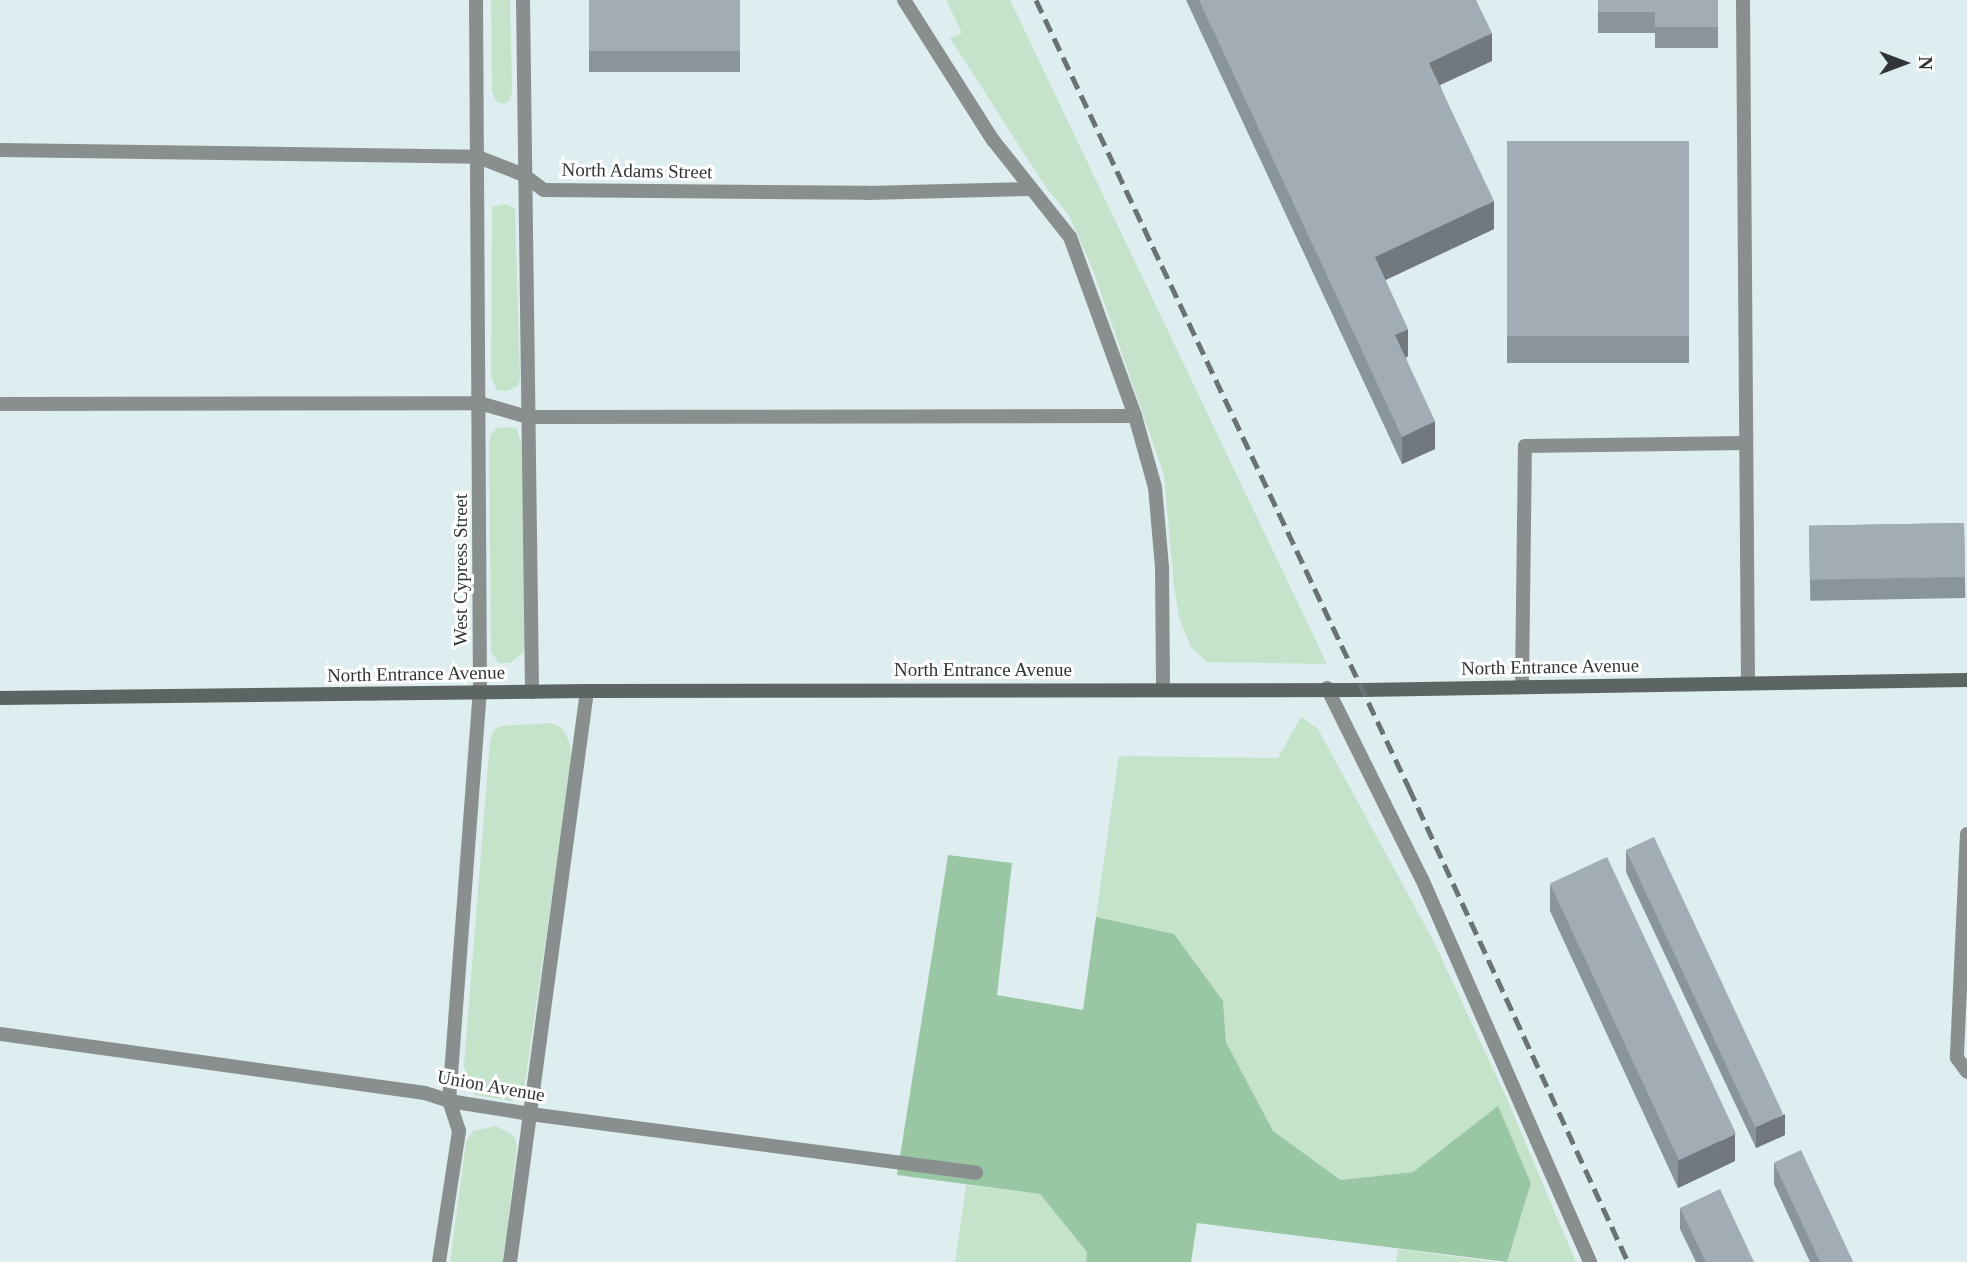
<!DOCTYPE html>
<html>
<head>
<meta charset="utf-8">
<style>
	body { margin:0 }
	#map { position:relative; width:1967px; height:1262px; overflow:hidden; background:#ddedf0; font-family:"Times New Roman",serif }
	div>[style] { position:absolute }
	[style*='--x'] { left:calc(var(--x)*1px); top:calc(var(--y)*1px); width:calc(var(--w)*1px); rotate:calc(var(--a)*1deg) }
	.green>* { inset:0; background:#c5e3cb }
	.forest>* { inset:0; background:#9ac7a3 }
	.service>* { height:14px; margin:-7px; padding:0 7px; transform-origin:7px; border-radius:7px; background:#898f8e }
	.minor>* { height:14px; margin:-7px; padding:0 7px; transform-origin:7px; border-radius:7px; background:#898f8e }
	.secondary>* { height:14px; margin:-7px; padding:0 7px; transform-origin:7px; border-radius:7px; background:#5c6563 }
	.rail>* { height:5px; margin-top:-2.5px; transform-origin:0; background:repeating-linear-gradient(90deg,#697274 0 14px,transparent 0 21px) }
	.wall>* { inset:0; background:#8a949b; transform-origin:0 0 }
	.shaded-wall>* { inset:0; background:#71787e }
	.building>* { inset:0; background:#a1acb4; transform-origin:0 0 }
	span { translate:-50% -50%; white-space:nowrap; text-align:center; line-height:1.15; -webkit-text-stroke:6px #fff; paint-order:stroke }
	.street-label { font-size:19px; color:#303637 }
	.north { position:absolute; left:1869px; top:28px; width:70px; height:70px; -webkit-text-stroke:5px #fff; paint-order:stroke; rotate:90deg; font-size:19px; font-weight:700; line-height:28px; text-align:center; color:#303637 }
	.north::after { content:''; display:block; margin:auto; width:24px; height:32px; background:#303637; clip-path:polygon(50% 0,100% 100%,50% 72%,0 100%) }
</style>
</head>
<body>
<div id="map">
	<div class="green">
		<i style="clip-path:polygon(491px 0,510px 0,512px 92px,510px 100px,504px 104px,496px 102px,492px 91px)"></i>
		<i style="clip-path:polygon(946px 0,1010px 0,1327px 664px,1207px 662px,1191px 647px,1179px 618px,1174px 586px,1164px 475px,1094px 273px,1070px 217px,1045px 186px,950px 38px,962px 33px)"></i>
		<i style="clip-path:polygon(506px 204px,515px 209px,520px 378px,518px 386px,506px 391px,497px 390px,491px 376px,492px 207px)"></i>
		<i style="clip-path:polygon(509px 427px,517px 429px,522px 446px,526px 643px,523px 653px,510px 663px,499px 663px,491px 652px,489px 443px,491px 434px,497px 428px)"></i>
		<i style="clip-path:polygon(1301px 717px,1318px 729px,1433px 940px,1507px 1099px,1576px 1262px,1507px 1262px,1531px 1183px,1497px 1107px,1413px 1172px,1342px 1180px,1273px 1131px,1226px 1042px,1223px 1001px,1096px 917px,1119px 756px,1278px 758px)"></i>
		<i style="clip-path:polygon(551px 723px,562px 728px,566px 735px,571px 747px,571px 763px,524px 1090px,518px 1098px,511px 1101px,475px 1095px,470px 1089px,464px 1066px,490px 741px,494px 730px,501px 726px)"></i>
		<i style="clip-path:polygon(496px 1126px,514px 1136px,517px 1147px,503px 1262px,450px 1262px,466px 1142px,473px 1131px)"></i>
		<i style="clip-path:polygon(966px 1185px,1040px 1194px,1087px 1252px,1086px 1262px,955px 1262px)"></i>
		<i style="clip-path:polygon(1398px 1249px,1496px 1262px,1396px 1262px)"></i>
	</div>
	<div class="forest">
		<i style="clip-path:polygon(948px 855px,1012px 863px,997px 995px,1083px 1010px,1096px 917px,1174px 934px,1223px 1001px,1226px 1042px,1273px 1131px,1341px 1180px,1413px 1172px,1498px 1106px,1531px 1183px,1507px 1262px,1197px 1223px,1191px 1262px,1086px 1262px,1087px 1252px,1040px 1194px,897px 1175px)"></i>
	</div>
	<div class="service">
		<i style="--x:904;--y:0;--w:166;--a:57.6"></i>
		<i style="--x:993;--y:140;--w:124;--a:51.6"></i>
		<i style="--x:1070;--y:237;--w:190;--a:70"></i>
		<i style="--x:1135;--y:416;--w:74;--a:74.3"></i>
		<i style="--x:1155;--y:487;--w:80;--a:85"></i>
		<i style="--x:1162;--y:567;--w:122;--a:89.5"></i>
		<i style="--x:1743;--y:0;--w:683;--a:89.58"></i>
		<i style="--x:0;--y:404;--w:479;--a:-0.1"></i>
		<i style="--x:479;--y:403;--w:51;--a:15.9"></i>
		<i style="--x:528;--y:417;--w:607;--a:-0.09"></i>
		<i style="--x:1522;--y:686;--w:240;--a:-89.3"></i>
		<i style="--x:1525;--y:446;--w:221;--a:-0.8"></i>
		<i style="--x:1967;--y:834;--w:224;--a:92.6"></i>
		<i style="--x:1957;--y:1058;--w:17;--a:54"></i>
	</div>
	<div class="minor">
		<i style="--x:523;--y:0;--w:692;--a:89.25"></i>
		<i style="--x:0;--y:150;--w:478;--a:0.8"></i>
		<i style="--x:478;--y:157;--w:49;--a:21.4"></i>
		<i style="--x:524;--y:175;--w:25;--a:37"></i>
		<i style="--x:544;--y:190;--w:323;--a:0.5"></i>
		<i style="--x:867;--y:193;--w:164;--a:-1.4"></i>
		<i style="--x:1327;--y:688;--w:213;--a:63.6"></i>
		<i style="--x:1422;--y:879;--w:418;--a:66.3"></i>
		<i style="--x:0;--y:1034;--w:429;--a:7.9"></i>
		<i style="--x:425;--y:1093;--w:25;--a:18"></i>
		<i style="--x:449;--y:1101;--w:82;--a:9.1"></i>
		<i style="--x:530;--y:1114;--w:450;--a:7.5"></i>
		<i style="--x:439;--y:1262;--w:133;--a:-81.3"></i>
		<i style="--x:459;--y:1131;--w:32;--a:-108"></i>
		<i style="--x:449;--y:1101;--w:409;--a:-85.7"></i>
		<i style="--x:480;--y:693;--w:693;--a:-90.33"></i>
		<i style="--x:510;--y:1262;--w:576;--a:-82.32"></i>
	</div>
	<div class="secondary">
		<i style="--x:0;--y:698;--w:587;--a:-0.68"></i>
		<i style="--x:587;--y:691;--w:776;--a:-0.07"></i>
		<i style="--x:1363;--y:690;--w:604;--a:-0.95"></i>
	</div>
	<div class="rail">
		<i style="--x:1036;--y:0;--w:872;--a:64.67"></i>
		<i style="--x:1409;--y:788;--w:522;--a:65.2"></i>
	</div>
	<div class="wall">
		<i style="left:589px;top:0;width:151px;height:72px"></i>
		<i style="clip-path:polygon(1186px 0,1476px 0,1492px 61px,1440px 85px,1494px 229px,1385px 280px,1408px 356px,1406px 358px,1435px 449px,1402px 464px)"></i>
		<i style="clip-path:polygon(1598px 0,1718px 0,1718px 48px,1655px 48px,1655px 33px,1598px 33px)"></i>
		<i style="left:1507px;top:141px;width:182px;height:222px"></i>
		<i style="left:1964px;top:523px;width:75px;height:155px;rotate:89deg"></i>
		<i style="clip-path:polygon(1626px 850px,1785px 1135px,1756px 1148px,1626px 872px)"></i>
		<i style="clip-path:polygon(1550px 884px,1735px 1161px,1678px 1188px,1550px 911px)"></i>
		<i style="clip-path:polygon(1774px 1163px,1853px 1262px,1810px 1262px,1774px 1184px)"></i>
		<i style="clip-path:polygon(1680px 1208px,1754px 1262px,1696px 1262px,1680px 1229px)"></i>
	</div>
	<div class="shaded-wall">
		<i style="clip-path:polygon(1492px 33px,1492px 61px,1429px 90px,1429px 63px)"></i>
		<i style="clip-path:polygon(1494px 201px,1494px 229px,1375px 285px,1375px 257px)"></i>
		<i style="clip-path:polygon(1408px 329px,1408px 356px,1395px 362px,1395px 335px)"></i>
		<i style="clip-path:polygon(1435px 421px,1435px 449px,1402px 464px,1402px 437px)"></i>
		<i style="clip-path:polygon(1785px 1114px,1785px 1135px,1756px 1148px,1756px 1127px)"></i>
		<i style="clip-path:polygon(1735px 1134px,1735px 1161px,1678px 1188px,1678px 1161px)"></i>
	</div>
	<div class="building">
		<i style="left:589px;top:0;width:151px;height:51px"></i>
		<i style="clip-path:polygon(1199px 0,1476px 0,1492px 33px,1429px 63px,1494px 201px,1375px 257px,1408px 329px,1395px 335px,1435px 421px,1402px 437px)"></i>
		<i style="clip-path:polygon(1598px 0,1718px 0,1718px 27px,1655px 27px,1655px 12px,1598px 12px)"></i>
		<i style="left:1507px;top:141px;width:182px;height:195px"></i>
		<i style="left:1964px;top:523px;width:54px;height:155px;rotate:89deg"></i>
		<i style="left:1654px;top:837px;width:306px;height:31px;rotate:65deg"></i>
		<i style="left:1607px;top:857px;width:305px;height:63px;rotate:65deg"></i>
		<i style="left:1801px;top:1150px;width:123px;height:30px;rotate:65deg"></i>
		<i style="clip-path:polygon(1720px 1189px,1754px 1262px,1706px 1262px,1680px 1208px)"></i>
	</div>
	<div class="street-label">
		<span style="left:637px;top:171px;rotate:1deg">North Adams Street</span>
		<span style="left:461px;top:570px;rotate:-90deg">West Cypress Street</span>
		<span style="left:1550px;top:667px;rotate:-1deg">North Entrance Avenue</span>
		<span style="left:983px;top:670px">North Entrance Avenue</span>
		<span style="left:416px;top:674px;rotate:-1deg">North Entrance Avenue</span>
		<span style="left:491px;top:1086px;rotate:10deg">Union Avenue</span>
	</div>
	<div class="north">N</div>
</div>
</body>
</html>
